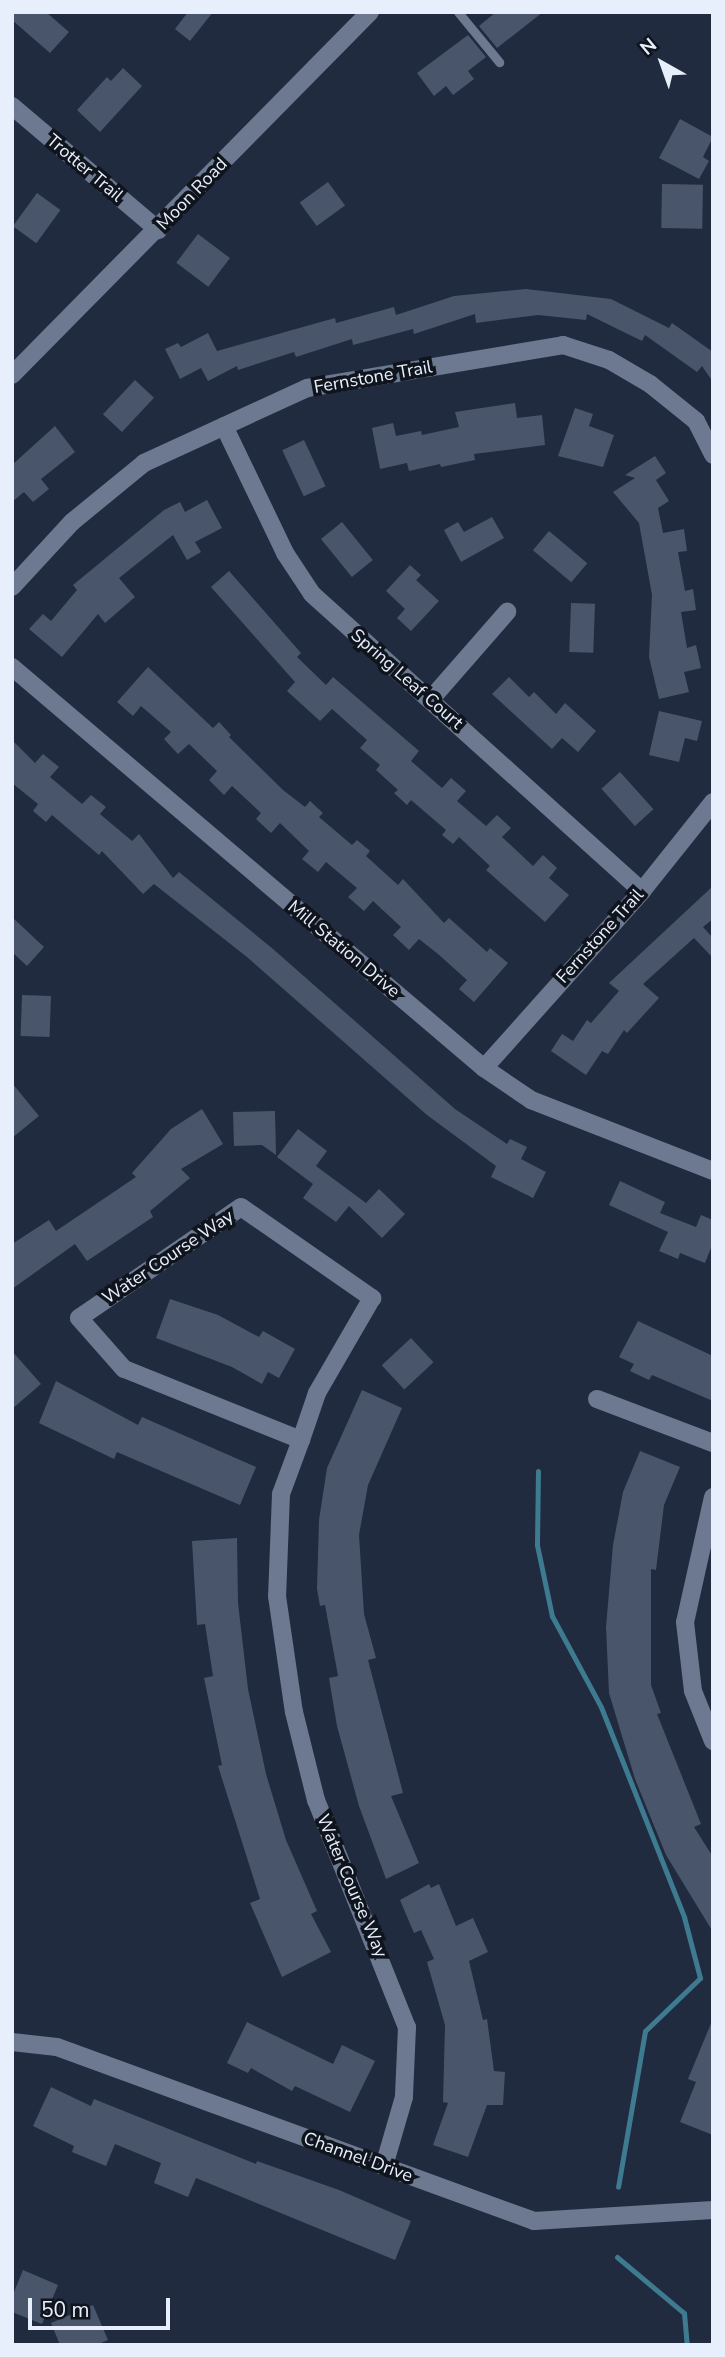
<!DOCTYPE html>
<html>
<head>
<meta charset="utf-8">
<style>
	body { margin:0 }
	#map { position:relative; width:725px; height:2357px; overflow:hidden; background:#212b3f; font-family:"Nunito Sans",sans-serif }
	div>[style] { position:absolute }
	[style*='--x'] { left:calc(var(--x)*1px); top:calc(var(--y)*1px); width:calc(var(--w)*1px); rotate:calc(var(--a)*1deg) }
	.stream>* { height:5px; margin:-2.5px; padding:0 2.5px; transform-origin:2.5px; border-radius:2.5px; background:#3e7b91 }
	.building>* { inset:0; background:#49556b; transform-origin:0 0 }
	.lane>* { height:9px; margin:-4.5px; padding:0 4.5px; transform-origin:4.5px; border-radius:4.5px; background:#6c7990 }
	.street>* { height:18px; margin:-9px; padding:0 9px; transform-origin:9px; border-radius:9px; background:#6c7990 }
	.secondary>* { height:18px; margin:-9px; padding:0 9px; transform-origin:9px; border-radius:9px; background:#6c7990 }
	span { translate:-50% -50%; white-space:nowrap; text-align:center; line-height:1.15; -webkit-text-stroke:7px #0f141d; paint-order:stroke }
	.street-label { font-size:18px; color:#e8effc }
	.frame { position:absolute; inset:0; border:14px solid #e8effc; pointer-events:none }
	.north { position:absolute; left:627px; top:28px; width:70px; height:70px; -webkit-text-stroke:5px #0f141d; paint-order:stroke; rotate:320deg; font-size:19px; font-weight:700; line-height:28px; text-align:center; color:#e8effc }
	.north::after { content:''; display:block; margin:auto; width:24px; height:32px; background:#e8effc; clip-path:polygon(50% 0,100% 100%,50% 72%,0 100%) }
	.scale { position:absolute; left:28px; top:2298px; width:142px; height:32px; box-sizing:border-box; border:4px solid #e8effc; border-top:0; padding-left:9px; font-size:21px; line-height:24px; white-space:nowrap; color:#e8effc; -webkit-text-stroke:5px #0f141d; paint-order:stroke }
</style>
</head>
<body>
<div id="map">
	<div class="stream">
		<i style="--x:538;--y:1471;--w:74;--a:90.8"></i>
		<i style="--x:537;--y:1545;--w:73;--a:78.1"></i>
		<i style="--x:552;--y:1616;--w:103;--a:61.7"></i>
		<i style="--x:601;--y:1707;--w:226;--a:68.4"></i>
		<i style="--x:684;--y:1917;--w:63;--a:75.3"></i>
		<i style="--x:700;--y:1978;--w:76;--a:136.1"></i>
		<i style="--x:645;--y:2031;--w:158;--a:99.8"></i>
		<i style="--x:617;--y:2257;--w:87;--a:39.9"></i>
		<i style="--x:684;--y:2313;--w:32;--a:85"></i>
	</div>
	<div class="building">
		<i style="clip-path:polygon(12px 12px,46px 12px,69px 32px,50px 53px,12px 20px)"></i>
		<i style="clip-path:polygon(188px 12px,213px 12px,190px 41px,175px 29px)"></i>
		<i style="clip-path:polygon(496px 12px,543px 12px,497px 48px,479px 26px)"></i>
		<i style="clip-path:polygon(468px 35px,486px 57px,468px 71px,474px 79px,453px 95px,446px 86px,434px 96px,417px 73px)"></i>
		<i style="clip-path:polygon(123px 68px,142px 86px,100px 132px,77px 110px,107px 77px,111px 81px)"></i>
		<i style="clip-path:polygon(680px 119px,713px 137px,703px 157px,709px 161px,699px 179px,659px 158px)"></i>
		<i style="left:328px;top:182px;width:29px;height:35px;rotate:54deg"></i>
		<i style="left:662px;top:184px;width:41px;height:44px;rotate:1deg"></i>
		<i style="left:37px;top:193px;width:29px;height:41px;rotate:36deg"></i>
		<i style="left:198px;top:234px;width:40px;height:36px;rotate:37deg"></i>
		<i style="clip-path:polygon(526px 289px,611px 299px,669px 328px,672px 323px,713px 352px,713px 382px,702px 366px,697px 372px,645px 335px,642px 341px,587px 314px,586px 320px,538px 315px,476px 323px,475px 314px,414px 334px,413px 329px,353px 345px,352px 339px,296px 357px,294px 352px,238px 370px,237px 366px,208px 381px,201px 368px,180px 379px,165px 349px,178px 343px,181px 347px,208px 333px,217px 351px,335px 318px,336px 323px,394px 307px,396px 315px,454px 296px)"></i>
		<i style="left:135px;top:380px;width:26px;height:47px;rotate:43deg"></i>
		<i style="clip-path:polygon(515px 403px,517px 418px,542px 415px,545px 445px,474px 454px,475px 460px,441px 467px,440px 464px,409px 471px,407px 463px,380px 469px,372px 428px,393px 423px,396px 436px,421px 431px,422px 435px,459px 427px,455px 412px)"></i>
		<i style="clip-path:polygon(575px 408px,593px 414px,589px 426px,614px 435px,603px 467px,558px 456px)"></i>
		<i style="clip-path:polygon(55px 426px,75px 452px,41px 479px,49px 489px,33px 502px,24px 492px,12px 502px,12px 465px)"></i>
		<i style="left:304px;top:440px;width:51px;height:24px;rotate:65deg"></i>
		<i style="clip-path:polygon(655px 456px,666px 473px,656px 480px,669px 501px,658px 508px,663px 533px,684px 529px,687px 551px,678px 552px,685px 591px,693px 589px,696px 610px,681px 612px,687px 648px,696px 645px,701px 668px,684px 672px,689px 692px,659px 699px,649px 657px,652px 595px,639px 523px,613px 492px,635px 478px,625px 475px)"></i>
		<i style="clip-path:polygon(207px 500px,222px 528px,195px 542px,201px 552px,187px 560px,173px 535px,119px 578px,135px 597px,105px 623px,98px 614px,62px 657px,29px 629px,43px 614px,51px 621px,77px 590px,73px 585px,164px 510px,180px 502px,185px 512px)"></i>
		<i style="clip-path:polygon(492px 517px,504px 538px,461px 562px,444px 530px,458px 522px,464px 532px)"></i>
		<i style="left:342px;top:522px;width:49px;height:27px;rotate:51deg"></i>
		<i style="left:549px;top:531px;width:50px;height:25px;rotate:40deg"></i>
		<i style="clip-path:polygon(410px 565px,421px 575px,416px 580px,439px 601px,411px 631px,397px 618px,405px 609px,386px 591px)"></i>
		<i style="clip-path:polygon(229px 571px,301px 653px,297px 657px,326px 685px,333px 677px,419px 751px,411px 761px,442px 788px,451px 778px,466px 791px,457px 801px,486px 826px,497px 815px,511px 828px,502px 837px,533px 866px,543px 855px,557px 868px,549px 878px,569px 895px,545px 922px,486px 870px,490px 866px,459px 837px,453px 844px,442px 835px,446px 830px,411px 800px,407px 805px,394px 793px,398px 790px,376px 770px,380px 765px,360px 748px,367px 740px,332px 709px,320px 721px,287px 691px,295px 682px,211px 587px)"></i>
		<i style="left:571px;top:603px;width:24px;height:49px;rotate:2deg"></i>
		<i style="clip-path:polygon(148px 667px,213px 728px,219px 722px,231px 735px,229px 737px,283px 790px,305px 807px,310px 801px,323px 813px,319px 817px,352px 845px,357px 840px,370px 851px,366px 856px,398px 885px,403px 879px,444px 923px,449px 918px,487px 952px,490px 948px,508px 963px,474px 1002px,459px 989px,467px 980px,438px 954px,419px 939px,409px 950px,393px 935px,401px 927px,373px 901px,364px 911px,348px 897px,357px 888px,326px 862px,318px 872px,302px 859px,309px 851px,280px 823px,271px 833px,256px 819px,261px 813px,232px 786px,224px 795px,209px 780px,217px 771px,189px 744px,178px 754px,164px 739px,171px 732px,141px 706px,133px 716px,117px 702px)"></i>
		<i style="clip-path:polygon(509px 677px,529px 697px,534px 692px,556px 714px,565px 703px,596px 731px,578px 752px,562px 738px,552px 749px,492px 694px)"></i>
		<i style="clip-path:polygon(659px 711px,702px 721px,697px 741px,685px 738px,679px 762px,649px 755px)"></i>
		<i style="clip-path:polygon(12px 740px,35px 763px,43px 754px,59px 767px,50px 777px,82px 804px,91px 795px,106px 807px,100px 814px,132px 841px,139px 834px,173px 878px,179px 872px,273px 949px,455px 1109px,507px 1144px,510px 1139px,527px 1147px,521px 1159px,546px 1172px,533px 1198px,491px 1177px,496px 1166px,427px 1115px,247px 957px,154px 884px,143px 894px,102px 851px,99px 855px,52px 815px,46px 822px,33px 811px,38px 804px,12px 783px)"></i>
		<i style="left:620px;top:772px;width:50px;height:25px;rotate:48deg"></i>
		<i style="clip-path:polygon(713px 886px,713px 919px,703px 927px,713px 938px,713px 958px,694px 938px,643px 984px,659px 998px,627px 1033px,624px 1030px,608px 1054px,602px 1051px,586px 1075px,551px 1051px,562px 1034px,573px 1041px,587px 1020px,591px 1023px,619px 991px,609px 983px)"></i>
		<i style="clip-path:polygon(12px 917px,44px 947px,27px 966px,12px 952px)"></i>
		<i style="left:22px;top:995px;width:29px;height:41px;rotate:2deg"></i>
		<i style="clip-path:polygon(12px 1083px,39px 1116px,12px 1138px)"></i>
		<i style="clip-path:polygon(202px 1109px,223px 1144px,181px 1169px,190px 1178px,150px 1211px,153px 1217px,87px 1261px,75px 1244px,12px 1289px,12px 1244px,49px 1220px,56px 1231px,136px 1177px,132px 1173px,171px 1129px)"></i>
		<i style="clip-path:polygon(275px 1111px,276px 1155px,262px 1145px,234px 1146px,233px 1112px)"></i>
		<i style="clip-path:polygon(298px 1129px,327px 1151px,316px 1166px,366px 1203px,379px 1189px,405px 1214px,382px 1238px,349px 1206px,336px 1222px,303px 1198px,313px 1184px,277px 1157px)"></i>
		<i style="clip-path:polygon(620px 1181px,665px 1202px,660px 1213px,696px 1227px,701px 1215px,713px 1220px,713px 1243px,705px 1263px,680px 1253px,678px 1259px,659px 1251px,668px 1232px,609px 1205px)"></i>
		<i style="clip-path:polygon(170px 1299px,218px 1315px,259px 1337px,263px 1331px,295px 1349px,279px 1378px,268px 1372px,262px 1384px,232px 1367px,156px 1338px)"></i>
		<i style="clip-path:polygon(638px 1321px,713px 1356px,713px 1401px,652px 1375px,649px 1380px,630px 1371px,634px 1364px,619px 1357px)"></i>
		<i style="left:411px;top:1338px;width:33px;height:40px;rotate:47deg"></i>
		<i style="clip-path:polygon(12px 1351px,41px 1384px,12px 1409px)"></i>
		<i style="clip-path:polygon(56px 1381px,138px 1425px,142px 1417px,256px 1467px,240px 1505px,117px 1452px,114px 1459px,39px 1423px)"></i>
		<i style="clip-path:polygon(362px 1390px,402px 1408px,368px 1485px,359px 1535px,364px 1614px,376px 1658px,368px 1660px,403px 1793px,391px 1796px,419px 1863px,386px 1879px,359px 1806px,337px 1726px,329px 1678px,338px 1676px,325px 1605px,320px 1606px,317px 1589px,319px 1520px,327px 1468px)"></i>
		<i style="clip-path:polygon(640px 1451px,680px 1467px,664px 1505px,656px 1570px,651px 1569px,651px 1685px,661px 1713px,657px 1714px,701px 1824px,694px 1827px,713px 1857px,713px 1932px,666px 1855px,635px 1779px,609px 1693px,606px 1627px,613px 1545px,623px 1492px)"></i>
		<i style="clip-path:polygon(237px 1538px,238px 1603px,248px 1689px,266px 1774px,286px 1840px,317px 1911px,311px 1914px,331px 1952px,282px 1977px,250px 1903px,260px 1899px,218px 1766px,222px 1765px,204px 1678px,213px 1676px,205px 1624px,197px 1625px,192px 1541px)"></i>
		<i style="clip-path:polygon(429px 1884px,431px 1888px,439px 1884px,456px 1926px,473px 1918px,488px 1952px,469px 1961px,483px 2020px,487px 2019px,494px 2071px,505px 2072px,503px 2105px,487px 2105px,468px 2157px,433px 2145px,448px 2103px,443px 2102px,445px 2025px,427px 1962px,434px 1959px,421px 1930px,414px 1933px,400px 1900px)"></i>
		<i style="clip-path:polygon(712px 2021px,713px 2021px,713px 2135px,680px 2122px,696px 2082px,688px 2079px)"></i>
		<i style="clip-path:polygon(247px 2022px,333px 2064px,342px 2045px,375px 2061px,350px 2112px,295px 2086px,292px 2091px,251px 2068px,248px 2073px,227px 2063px)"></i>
		<i style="clip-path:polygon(51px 2087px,91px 2106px,94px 2099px,256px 2164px,257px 2161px,339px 2190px,411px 2221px,395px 2260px,196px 2178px,188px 2197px,154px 2183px,161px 2163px,115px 2144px,106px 2166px,72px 2152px,74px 2146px,33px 2126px)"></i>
		<i style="clip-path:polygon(23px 2270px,58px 2285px,42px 2324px,12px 2312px,12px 2297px)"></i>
		<i style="clip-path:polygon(93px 2305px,108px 2340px,96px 2345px,60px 2345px,51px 2323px)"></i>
	</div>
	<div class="lane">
		<i style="--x:458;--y:12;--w:65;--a:50.6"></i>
	</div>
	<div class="street">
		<i style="--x:12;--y:106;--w:192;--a:40.3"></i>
		<i style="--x:224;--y:426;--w:141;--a:64.3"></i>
		<i style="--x:285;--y:553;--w:49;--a:56.6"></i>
		<i style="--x:312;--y:594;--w:444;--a:42"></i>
		<i style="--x:12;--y:587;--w:88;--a:-47.3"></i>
		<i style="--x:72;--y:522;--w:93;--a:-39.3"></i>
		<i style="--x:144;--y:463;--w:179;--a:-24.7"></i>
		<i style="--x:307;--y:388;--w:260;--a:-9.5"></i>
		<i style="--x:563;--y:345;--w:48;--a:18.1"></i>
		<i style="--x:609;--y:360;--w:48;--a:30.3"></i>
		<i style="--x:650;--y:384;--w:59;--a:38.8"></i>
		<i style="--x:696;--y:421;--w:38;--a:63"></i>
		<i style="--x:12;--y:667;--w:619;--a:40.35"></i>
		<i style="--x:484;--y:1068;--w:57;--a:34.2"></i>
		<i style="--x:531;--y:1100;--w:195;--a:21.3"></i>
		<i style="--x:431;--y:699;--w:116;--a:-48.9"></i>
		<i style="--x:484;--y:1068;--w:237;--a:-48.2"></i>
		<i style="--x:642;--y:891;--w:114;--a:-51.4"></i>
		<i style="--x:597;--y:1399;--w:124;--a:20.8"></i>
		<i style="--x:301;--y:1440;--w:191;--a:-158.1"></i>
		<i style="--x:124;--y:1369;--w:68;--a:-131.4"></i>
		<i style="--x:79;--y:1318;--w:196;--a:-34.4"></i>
		<i style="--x:241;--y:1207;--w:160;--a:34.8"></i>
		<i style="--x:372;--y:1298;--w:110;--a:120.1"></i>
		<i style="--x:317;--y:1393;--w:50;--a:108.8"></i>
		<i style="--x:301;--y:1440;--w:58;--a:110.3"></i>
		<i style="--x:281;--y:1494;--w:102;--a:92.2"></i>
		<i style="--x:277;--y:1596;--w:117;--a:81.7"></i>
		<i style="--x:294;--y:1712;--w:91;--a:76"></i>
		<i style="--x:316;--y:1800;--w:245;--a:68.2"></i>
		<i style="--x:407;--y:2027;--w:70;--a:92.5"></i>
		<i style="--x:404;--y:2097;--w:72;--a:106.2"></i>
		<i style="--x:713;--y:1497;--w:128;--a:102.6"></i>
		<i style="--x:685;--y:1622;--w:69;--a:83.4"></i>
		<i style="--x:693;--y:1691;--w:54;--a:68.2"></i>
		<i style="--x:12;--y:2042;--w:45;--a:6.3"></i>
		<i style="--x:57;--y:2047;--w:508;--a:20.04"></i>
		<i style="--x:534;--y:2221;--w:179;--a:-3.5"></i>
	</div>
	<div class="secondary">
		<i style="--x:12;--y:375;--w:510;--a:-45.4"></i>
	</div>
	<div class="street-label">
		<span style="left:85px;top:168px;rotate:40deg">Trotter Trail</span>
		<span style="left:192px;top:194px;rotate:-46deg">Moon Road</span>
		<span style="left:373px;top:377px;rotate:-10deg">Fernstone Trail</span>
		<span style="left:407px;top:679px;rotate:41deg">Spring Leaf Court</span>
		<span style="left:600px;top:936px;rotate:-48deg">Fernstone Trail</span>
		<span style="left:344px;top:949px;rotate:40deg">Mill Station Drive</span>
		<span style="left:168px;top:1257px;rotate:-34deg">Water Course Way</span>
		<span style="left:352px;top:1886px;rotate:67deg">Water Course Way</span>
		<span style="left:358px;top:2157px;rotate:20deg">Channel Drive</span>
	</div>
	<div class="frame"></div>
	<div class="north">N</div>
	<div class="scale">50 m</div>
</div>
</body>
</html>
